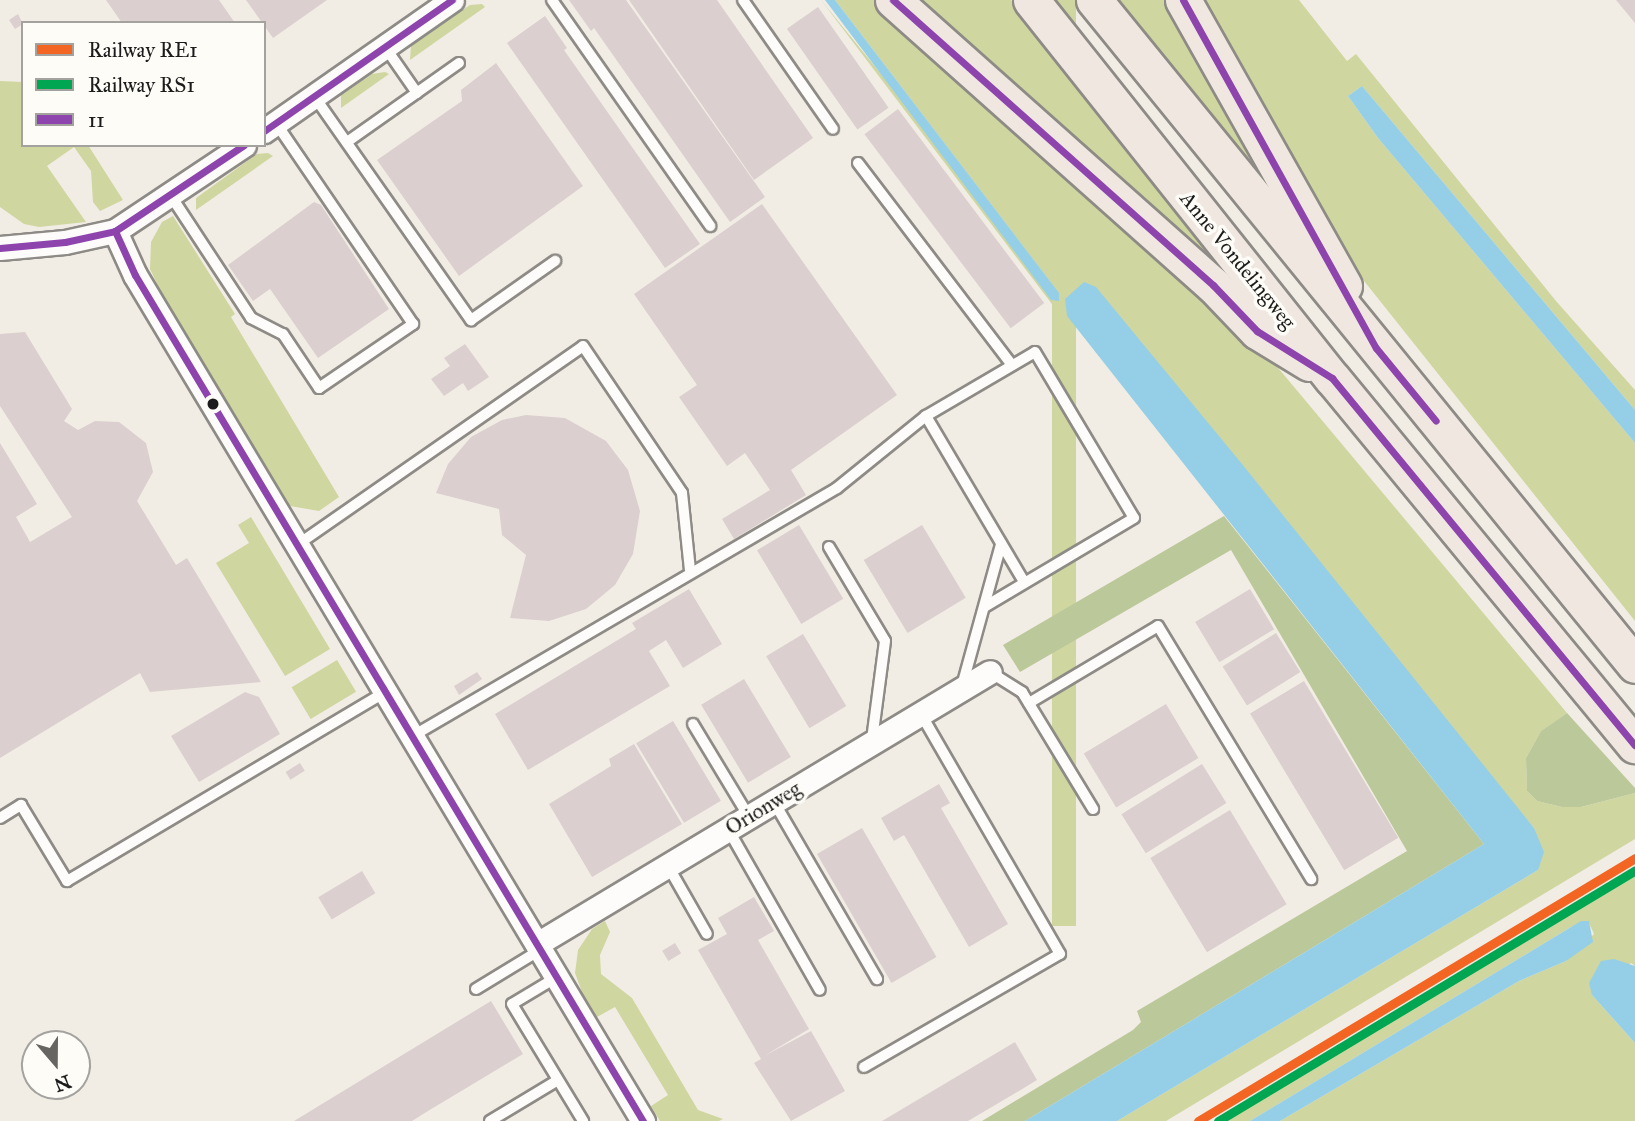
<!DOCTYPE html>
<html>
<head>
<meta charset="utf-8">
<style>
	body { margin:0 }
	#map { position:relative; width:1635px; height:1121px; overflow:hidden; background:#f2ede4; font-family:"IM FELL Great Primer",serif }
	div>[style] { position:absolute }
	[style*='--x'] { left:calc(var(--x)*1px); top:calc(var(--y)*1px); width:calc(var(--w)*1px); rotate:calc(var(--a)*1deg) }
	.green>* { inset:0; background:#cfd6a0; transform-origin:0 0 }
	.forest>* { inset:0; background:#bbc899 }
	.water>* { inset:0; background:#94cfe7 }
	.building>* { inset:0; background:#dbcfcf; transform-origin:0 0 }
	.roads { filter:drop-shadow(2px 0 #8e8b86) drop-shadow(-2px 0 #8e8b86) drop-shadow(0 2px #8e8b86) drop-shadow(0 -2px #8e8b86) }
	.service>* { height:10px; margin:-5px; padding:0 5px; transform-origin:5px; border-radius:5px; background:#fdfcfb }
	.minor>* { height:23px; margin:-11.5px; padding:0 11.5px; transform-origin:11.5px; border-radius:11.5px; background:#fdfcfb }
	.primary>* { height:35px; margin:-17.5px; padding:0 17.5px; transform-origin:17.5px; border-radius:17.5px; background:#f0e7e1 }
	.bus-1>* { height:7px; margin:-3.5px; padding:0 3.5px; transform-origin:3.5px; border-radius:3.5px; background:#8e44ad }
	.rail-1>* { height:9px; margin:-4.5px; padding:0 4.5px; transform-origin:4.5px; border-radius:4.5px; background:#f26522 }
	.rail-2>* { height:9px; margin:-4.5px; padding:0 4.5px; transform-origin:4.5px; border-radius:4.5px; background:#00a651 }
	.dots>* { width:19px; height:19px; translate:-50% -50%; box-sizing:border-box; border:4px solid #fdfcf7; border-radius:50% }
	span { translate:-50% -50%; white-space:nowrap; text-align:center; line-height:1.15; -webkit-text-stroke:7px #fdfcf7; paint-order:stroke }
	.street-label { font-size:21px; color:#1c1c1c }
	.legend { position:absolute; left:21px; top:21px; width:245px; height:126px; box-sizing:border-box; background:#fdfcf7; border:2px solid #a3a29f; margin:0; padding:9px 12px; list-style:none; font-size:21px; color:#1c1c1c }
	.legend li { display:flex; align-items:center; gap:14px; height:35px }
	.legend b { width:35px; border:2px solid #a3a29f }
	.north { position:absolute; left:21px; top:1030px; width:70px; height:70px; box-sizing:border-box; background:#fdfcf7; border:2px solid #a3a29f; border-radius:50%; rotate:160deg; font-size:19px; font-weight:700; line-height:28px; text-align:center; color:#1c1c1c }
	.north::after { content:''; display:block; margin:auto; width:24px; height:32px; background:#676562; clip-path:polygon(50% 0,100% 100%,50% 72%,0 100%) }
</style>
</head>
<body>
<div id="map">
	<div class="green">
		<i style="clip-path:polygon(821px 0,1058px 292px,835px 0,880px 0,1259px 345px,1567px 713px,1541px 731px,1526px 758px,1527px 791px,1537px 801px,1562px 807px,1581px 807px,1635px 793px,1635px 839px,1166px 1121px,1117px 1121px,1538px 870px,1534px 828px,1072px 289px,1061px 316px)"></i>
		<i style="clip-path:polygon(907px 0,1011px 0,1257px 311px)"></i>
		<i style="left:1052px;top:0;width:24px;height:926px"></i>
		<i style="clip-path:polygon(1117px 0,1172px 0,1300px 233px)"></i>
		<i style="clip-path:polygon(1193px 0,1299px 0,1347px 61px,1356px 54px,1556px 301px,1635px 390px,1635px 410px,1362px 86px,1348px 96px,1378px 138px,1635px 443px,1635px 621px,1337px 247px)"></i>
		<i style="clip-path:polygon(482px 4px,485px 7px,410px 60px,411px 46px,470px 5px)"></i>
		<i style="clip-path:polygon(385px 72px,389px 74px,341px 108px,341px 95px,372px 74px)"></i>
		<i style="clip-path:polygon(0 81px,23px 82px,23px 145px,88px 145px,123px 200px,100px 211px,93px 202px,91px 171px,74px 147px,47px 166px,86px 222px,39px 227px,24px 224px,0 207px)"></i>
		<i style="clip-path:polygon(268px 153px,273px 156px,196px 210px,196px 198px,257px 154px)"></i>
		<i style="clip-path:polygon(173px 216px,235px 314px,231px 317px,339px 497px,319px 511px,290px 506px,160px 290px,150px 269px,151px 242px,162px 222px)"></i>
		<i style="clip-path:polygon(251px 517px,330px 649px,285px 676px,216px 563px,249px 543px,238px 525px)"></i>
		<i style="left:337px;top:660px;width:37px;height:53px;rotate:59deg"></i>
		<i style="clip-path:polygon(1635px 870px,1635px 966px,1631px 963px,1592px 995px,1635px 1043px,1635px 1121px,1280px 1121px,1519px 981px,1566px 961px,1594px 934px,1588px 921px,1571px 927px,1250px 1121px,1219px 1121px)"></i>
		<i style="clip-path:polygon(605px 921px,610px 932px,600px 955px,601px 974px,632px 998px,698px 1110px,723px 1119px,719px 1121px,660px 1121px,651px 1106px,668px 1095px,615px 1007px,597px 1017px,582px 992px,575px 973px,578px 950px,592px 929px)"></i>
	</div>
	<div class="forest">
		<i style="clip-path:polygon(1224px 516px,1484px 844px,1025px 1121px,982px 1121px,1133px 1030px,1141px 1022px,1137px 1011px,1407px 851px,1231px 550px,1020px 672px,1003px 645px)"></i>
		<i style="clip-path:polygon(1567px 713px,1635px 788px,1635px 793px,1581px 807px,1562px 807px,1537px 801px,1527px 791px,1526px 758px,1541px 731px)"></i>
	</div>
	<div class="water">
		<i style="clip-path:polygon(825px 0,835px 0,1059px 293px,1059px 301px,1051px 300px)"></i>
		<i style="clip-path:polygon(1362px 86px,1635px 410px,1635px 443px,1378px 138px,1348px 96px)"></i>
		<i style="clip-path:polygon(1084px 282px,1096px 287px,1242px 464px,1534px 828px,1544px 852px,1538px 870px,1117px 1121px,1025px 1121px,1484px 844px,1067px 316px,1065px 299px)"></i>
		<i style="clip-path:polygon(1581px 921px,1589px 921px,1593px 942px,1566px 961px,1519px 981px,1280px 1121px,1250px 1121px)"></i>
		<i style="clip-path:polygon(1614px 959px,1635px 966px,1635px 1043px,1592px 995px,1589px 983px,1601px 961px)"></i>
	</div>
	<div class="building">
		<i style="clip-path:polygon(106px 0,219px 0,235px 23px,122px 23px)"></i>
		<i style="clip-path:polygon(246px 0,327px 0,273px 38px)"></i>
		<i style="clip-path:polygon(569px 0,626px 0,765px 197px,730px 222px,594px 28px,591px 31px)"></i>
		<i style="clip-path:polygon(629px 0,717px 0,813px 138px,754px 180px)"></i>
		<i style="clip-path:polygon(1616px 0,1635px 0,1635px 23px)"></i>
		<i style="left:818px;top:7px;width:123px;height:38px;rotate:55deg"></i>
		<i style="clip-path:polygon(18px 14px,23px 24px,15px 29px,9px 20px)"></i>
		<i style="clip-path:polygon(545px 16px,567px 48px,564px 50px,700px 244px,665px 268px,507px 43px)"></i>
		<i style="clip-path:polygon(496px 63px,583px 186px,459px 276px,377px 160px,462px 101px,461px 90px)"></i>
		<i style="left:898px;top:109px;width:243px;height:42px;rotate:53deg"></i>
		<i style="clip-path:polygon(314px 202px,321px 205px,389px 309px,318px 358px,270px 289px,253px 301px,228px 265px)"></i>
		<i style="clip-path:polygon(762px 204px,897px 395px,791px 470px,806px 495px,734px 539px,722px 519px,770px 490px,745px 453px,727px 466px,679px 397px,697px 385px,634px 294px)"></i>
		<i style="clip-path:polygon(25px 332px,72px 409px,64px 421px,78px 430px,95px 421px,119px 422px,146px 443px,153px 472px,137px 501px,176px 565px,187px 558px,261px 682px,150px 692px,140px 673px,0 758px,0 443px,37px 504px,16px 517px,30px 542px,72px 517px,0 406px,0 334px)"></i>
		<i style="clip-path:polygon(465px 344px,489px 377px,468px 391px,463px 383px,444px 396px,431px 379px,450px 366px,444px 358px)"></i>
		<i style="clip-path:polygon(526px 415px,565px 418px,606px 441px,628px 470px,640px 511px,633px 554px,615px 585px,586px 609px,549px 621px,510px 618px,526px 555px,502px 535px,499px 509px,436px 493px,448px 464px,471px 437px,502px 420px)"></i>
		<i style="left:799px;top:525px;width:86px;height:49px;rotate:59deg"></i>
		<i style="left:922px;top:525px;width:85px;height:68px;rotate:59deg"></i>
		<i style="clip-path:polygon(689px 589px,722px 644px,683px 668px,666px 640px,649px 651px,670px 686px,528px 770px,495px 714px,636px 629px,632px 623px)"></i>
		<i style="left:1250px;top:589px;width:47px;height:64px;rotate:59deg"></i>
		<i style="left:1276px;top:633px;width:46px;height:63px;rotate:58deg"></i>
		<i style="left:803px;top:634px;width:84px;height:43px;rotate:59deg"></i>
		<i style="clip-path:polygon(477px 672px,482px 679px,459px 695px,454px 686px)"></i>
		<i style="left:744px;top:679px;width:91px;height:50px;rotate:59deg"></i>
		<i style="left:1304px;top:681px;width:183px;height:63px;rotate:59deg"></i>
		<i style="clip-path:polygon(245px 692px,259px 697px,280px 734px,199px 782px,171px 736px)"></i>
		<i style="left:1166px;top:704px;width:63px;height:96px;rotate:59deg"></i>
		<i style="left:673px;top:721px;width:93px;height:43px;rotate:59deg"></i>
		<i style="clip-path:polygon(634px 744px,682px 824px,592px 877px,549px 804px,611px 766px,609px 759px)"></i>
		<i style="left:300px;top:763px;width:9px;height:17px;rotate:58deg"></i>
		<i style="left:1202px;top:764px;width:46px;height:95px;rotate:58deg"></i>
		<i style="clip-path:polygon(939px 784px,950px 803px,941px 808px,1008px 924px,969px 947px,904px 835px,894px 841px,881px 818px)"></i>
		<i style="left:1230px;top:810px;width:110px;height:93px;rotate:59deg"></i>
		<i style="left:862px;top:828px;width:149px;height:52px;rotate:60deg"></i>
		<i style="left:362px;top:871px;width:26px;height:51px;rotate:59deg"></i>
		<i style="clip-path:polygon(754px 897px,774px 931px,758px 940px,809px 1029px,764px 1056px,811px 1031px,845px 1091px,791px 1121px,754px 1063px,761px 1059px,698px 950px,727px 934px,718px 918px)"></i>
		<i style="left:675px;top:943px;width:12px;height:15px;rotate:59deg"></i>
		<i style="clip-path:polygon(491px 1001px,523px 1054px,428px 1111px,412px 1121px,294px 1121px)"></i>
		<i style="clip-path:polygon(1015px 1042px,1037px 1080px,1019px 1091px,968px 1121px,882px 1121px)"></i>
	</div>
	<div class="roads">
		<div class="service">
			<i style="--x:552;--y:0;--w:276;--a:55"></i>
			<i style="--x:743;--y:0;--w:157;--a:55.1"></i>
			<i style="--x:385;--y:47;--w:56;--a:55.2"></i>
			<i style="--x:314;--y:96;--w:274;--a:55"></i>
			<i style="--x:471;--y:320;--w:103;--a:-35.1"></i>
			<i style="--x:347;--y:142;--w:137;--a:-35.2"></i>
			<i style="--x:858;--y:163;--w:254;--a:52.7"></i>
			<i style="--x:171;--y:196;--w:146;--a:56.7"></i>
			<i style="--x:251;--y:318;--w:36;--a:27"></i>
			<i style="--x:283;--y:334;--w:65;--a:56.3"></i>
			<i style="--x:319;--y:388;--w:114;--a:-34.2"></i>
			<i style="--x:413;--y:324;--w:243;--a:-124.3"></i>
			<i style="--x:926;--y:416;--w:193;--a:59.4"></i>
			<i style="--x:297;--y:545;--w:348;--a:-34.8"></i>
			<i style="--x:583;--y:346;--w:177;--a:56"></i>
			<i style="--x:682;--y:493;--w:77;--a:84.1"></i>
			<i style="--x:829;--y:547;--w:109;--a:59.2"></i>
			<i style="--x:885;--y:641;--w:100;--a:97.5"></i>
			<i style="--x:990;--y:672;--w:38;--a:32"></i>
			<i style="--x:1022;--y:692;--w:137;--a:58.7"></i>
			<i style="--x:962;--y:686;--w:147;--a:-74.6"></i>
			<i style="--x:1029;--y:703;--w:150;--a:-30.8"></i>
			<i style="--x:1158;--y:626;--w:296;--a:58.8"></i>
			<i style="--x:693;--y:724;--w:109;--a:58.9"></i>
			<i style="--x:411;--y:737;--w:493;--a:-30.3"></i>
			<i style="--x:837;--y:488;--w:114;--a:-39"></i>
			<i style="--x:926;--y:416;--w:126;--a:-30.4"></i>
			<i style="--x:1035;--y:352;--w:193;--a:59.2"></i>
			<i style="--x:1134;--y:518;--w:174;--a:149.3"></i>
			<i style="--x:774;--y:802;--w:205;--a:59.8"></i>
			<i style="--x:0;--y:818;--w:25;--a:-32"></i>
			<i style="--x:21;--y:805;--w:89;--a:58.8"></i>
			<i style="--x:67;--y:881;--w:370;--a:-30.7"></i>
			<i style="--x:728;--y:829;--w:185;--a:60.3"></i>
			<i style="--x:668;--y:866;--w:78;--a:60.2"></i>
			<i style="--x:557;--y:977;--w:52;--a:149"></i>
			<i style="--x:512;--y:1004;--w:137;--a:58.7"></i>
			<i style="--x:476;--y:989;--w:75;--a:-31.4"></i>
			<i style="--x:864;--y:1067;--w:226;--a:-30"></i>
			<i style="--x:1060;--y:954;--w:277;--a:-120.1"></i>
			<i style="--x:490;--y:1121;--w:79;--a:-31.1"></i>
		</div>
		<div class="minor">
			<i style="--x:264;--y:131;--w:229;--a:-34.9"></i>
			<i style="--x:115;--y:231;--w:48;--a:65.6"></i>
			<i style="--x:135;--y:275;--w:987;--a:59.02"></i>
			<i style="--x:0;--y:248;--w:65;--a:-5.3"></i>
			<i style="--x:65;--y:242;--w:51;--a:-12.4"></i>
			<i style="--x:115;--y:231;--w:155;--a:-33.7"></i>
			<i style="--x:537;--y:944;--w:528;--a:-30.98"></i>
		</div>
		<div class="primary">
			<i style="--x:893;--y:0;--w:429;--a:41.7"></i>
			<i style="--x:1213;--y:285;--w:64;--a:46.3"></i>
			<i style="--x:1257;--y:331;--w:61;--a:31.6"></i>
			<i style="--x:1031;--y:0;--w:483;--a:51.5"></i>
			<i style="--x:1332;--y:378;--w:476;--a:50.5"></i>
			<i style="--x:1094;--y:0;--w:857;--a:50.87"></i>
			<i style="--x:1183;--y:0;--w:328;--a:60.6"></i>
		</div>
	</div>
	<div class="bus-1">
		<i style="--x:893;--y:0;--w:429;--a:41.7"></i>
		<i style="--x:1213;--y:285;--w:64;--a:46.3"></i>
		<i style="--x:1257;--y:331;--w:89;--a:32.1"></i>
		<i style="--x:1332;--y:378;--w:476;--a:50.5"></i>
		<i style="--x:1183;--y:0;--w:398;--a:61"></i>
		<i style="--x:1376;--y:348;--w:94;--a:50.6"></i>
		<i style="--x:264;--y:131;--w:229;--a:-34.9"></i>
		<i style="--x:115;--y:231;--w:48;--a:65.6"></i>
		<i style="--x:135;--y:275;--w:987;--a:59.02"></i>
		<i style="--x:0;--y:248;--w:65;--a:-5.3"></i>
		<i style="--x:65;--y:242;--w:51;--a:-12.4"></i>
		<i style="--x:115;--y:231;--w:155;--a:-33.7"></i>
	</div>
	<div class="rail-1">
		<i style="--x:1198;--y:1121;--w:510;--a:-31.04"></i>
	</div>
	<div class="rail-2">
		<i style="--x:1218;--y:1121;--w:487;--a:-31"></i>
	</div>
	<div class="dots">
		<i style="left:213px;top:404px;background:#1c1c1c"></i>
	</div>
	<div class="street-label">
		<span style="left:1238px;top:260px;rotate:51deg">Anne Vondelingweg</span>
		<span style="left:763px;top:808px;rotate:-31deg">Orionweg</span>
	</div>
	<ul class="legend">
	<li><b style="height:9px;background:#f26522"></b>Railway RE1</li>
	<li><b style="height:9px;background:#00a651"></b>Railway RS1</li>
	<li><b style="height:9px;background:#8e44ad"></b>11</li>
	</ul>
	<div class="north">N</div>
</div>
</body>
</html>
